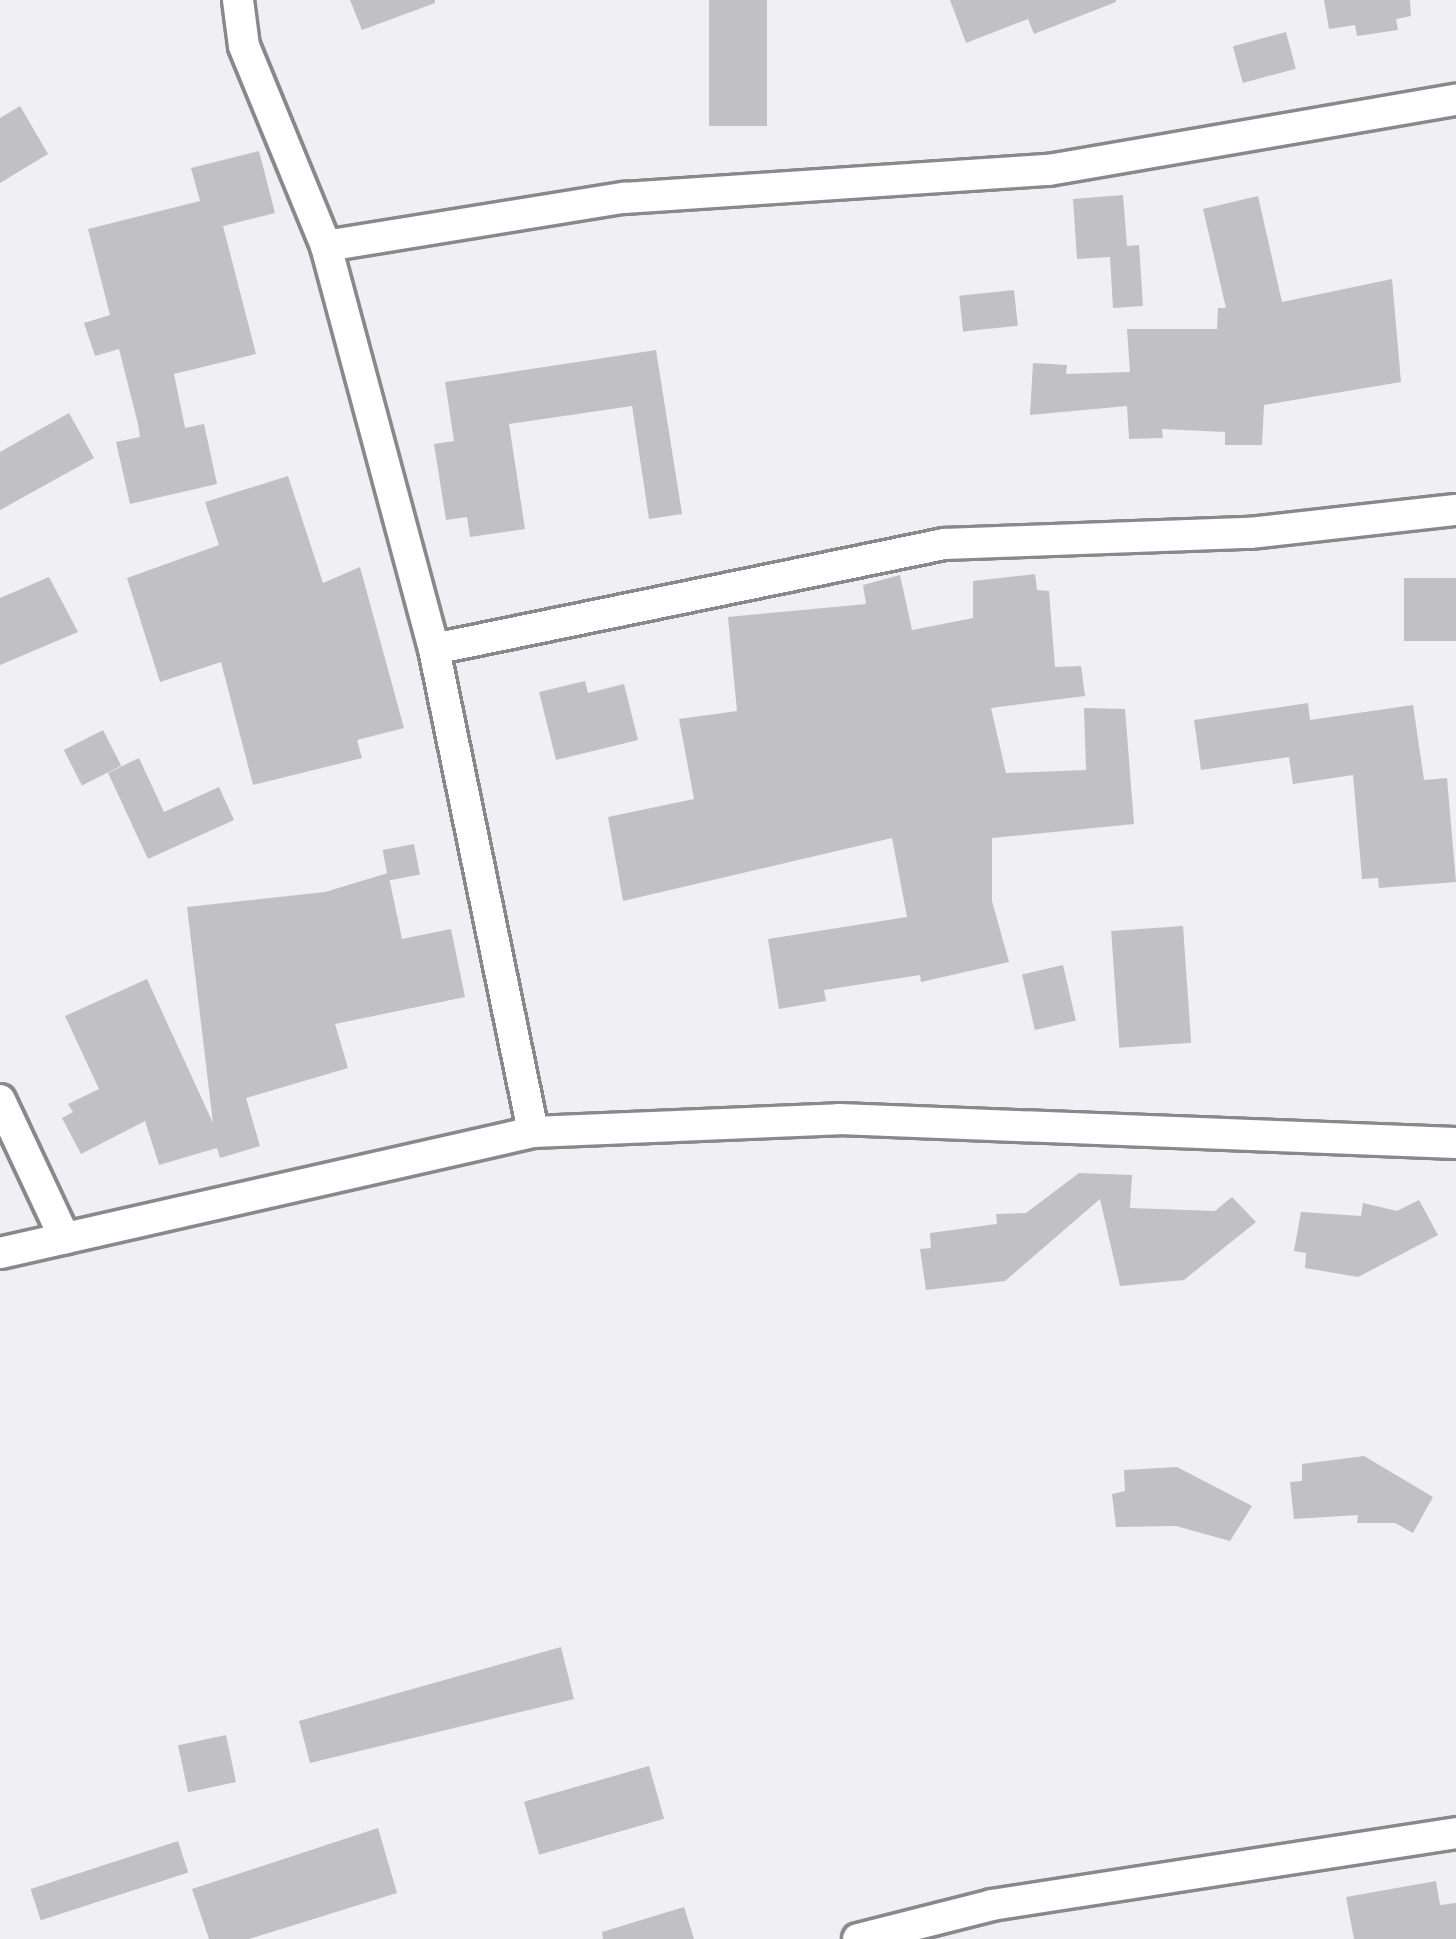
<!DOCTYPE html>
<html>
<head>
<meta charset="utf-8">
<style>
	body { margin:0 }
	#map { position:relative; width:1456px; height:1939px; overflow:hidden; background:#f0eff4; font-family:"PT Sans Narrow",sans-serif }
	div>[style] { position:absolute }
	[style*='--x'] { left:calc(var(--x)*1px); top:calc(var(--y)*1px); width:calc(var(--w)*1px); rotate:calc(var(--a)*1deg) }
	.building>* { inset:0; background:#c1c0c5; transform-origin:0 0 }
	.roads { filter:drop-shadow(3px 0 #89888d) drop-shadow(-3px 0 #89888d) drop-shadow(0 3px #89888d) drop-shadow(0 -3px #89888d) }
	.street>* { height:30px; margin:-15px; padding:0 15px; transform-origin:15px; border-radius:15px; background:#fff }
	span { translate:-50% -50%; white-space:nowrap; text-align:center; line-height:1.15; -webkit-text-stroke:9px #fdfdff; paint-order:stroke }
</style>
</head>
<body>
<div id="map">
	<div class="building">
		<i style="clip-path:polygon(350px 0,435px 0,435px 3px,362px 30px)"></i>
		<i style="left:709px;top:0;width:58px;height:126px"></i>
		<i style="clip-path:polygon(950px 0,1116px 0,1116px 2px,1034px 34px,1028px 19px,966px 43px)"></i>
		<i style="clip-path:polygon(1324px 0,1410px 0,1411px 16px,1396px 19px,1398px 30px,1357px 36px,1355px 25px,1329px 29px)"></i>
		<i style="left:1286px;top:32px;width:38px;height:55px;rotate:75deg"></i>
		<i style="clip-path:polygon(20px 106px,48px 154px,0 183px,0 118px)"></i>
		<i style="clip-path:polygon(259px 151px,275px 213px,223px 226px,256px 354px,174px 374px,185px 428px,204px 424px,217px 484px,130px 504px,116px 442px,140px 437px,138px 424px,119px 349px,95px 356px,84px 323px,110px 315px,88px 229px,200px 201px,191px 168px)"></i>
		<i style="clip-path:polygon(1123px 195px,1127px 246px,1139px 245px,1143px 306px,1113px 308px,1110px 257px,1077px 259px,1073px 199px)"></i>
		<i style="clip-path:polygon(1258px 196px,1282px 302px,1392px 279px,1401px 382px,1264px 405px,1262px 445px,1225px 445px,1225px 432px,1162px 429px,1163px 438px,1129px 439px,1127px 406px,1030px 415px,1033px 363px,1067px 365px,1066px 374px,1130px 372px,1127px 329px,1217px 329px,1218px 308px,1226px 308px,1203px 209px)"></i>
		<i style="left:1014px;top:290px;width:36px;height:55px;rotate:84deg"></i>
		<i style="clip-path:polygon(656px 350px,682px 514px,649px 519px,632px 406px,509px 424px,525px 529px,470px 537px,467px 517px,446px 520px,434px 444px,454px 441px,445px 382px)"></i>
		<i style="clip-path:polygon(69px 413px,94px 458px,0 510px,0 452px)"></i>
		<i style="clip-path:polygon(288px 476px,323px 583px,360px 567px,404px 728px,357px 740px,362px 758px,253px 785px,221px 662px,160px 682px,127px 578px,219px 545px,205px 502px)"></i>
		<i style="clip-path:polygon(1035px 574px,1037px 590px,1049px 591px,1055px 667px,1081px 666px,1085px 696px,991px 708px,1006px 773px,1086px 770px,1084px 708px,1125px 709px,1134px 824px,992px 838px,992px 901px,1009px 962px,921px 982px,920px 975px,824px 990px,826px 1001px,779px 1009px,768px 939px,907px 917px,892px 838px,623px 901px,608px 817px,694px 799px,679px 719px,737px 711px,728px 617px,866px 604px,863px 585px,900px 575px,912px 630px,973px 618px,973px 581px)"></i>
		<i style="clip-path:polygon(49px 577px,78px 632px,0 665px,0 598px)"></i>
		<i style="left:1456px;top:578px;width:63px;height:52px;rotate:90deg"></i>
		<i style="clip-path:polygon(585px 681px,588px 693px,624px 684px,638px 740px,556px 760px,539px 692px)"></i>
		<i style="clip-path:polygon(1308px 703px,1310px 720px,1413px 705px,1424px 780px,1447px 778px,1456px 882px,1379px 888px,1378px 878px,1362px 879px,1353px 775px,1293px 784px,1289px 757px,1201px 770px,1194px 720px)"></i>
		<i style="left:103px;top:730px;width:40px;height:44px;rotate:63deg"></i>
		<i style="clip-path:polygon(139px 758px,164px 812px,219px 787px,234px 820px,148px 859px,108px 773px)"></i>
		<i style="left:414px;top:844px;width:31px;height:32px;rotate:79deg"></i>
		<i style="clip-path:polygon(388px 873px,402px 939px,451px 929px,465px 997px,335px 1024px,348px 1068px,246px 1098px,260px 1146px,220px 1158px,217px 1148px,159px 1165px,145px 1121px,81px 1154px,62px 1118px,73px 1112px,68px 1104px,99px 1089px,65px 1016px,147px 979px,213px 1123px,187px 907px,325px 892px)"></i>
		<i style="left:1183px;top:926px;width:117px;height:72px;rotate:86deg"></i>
		<i style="left:1063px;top:965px;width:57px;height:42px;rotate:77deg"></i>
		<i style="clip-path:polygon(1079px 1173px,1132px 1175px,1130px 1208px,1215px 1211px,1232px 1197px,1256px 1222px,1184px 1280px,1120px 1286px,1100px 1199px,1005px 1281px,926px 1290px,920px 1249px,931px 1248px,930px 1233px,997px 1224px,996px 1214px,1026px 1213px)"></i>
		<i style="clip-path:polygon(1419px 1200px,1438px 1235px,1358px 1277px,1305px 1268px,1306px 1253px,1294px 1251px,1301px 1212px,1361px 1216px,1363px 1203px,1397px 1211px)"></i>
		<i style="clip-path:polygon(1364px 1456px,1433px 1497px,1413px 1533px,1395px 1523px,1357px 1523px,1358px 1515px,1294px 1519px,1290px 1482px,1302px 1481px,1302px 1464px)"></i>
		<i style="clip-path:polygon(1177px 1467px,1252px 1506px,1230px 1541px,1176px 1526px,1116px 1527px,1112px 1494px,1125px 1491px,1124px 1470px)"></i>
		<i style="clip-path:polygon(561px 1647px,574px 1699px,310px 1763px,299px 1721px)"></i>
		<i style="left:226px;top:1735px;width:48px;height:49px;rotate:78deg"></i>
		<i style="left:649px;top:1766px;width:55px;height:130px;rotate:74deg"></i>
		<i style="clip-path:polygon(378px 1828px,397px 1893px,249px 1939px,209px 1939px,192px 1889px)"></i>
		<i style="left:178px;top:1841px;width:33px;height:155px;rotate:72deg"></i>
		<i style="clip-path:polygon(1436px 1881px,1440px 1905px,1456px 1903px,1456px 1939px,1354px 1939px,1346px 1897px)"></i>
		<i style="clip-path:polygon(684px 1907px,694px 1939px,603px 1939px,602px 1932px)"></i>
	</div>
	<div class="roads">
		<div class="street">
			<i style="--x:238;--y:0;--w:46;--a:82.6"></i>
			<i style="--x:244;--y:46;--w:216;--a:67.7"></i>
			<i style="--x:326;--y:246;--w:417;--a:75"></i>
			<i style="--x:434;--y:649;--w:493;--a:78.4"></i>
			<i style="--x:326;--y:246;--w:302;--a:-9.2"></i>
			<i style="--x:624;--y:198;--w:426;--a:-3.8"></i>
			<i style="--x:1049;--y:170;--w:413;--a:-9.8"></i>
			<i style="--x:434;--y:649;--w:521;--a:-11.63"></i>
			<i style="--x:944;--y:544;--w:306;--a:-2.1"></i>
			<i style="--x:1250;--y:533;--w:207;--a:-6.4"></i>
			<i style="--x:0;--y:1100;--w:153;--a:64.9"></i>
			<i style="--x:0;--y:1253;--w:547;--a:-12.79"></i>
			<i style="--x:533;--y:1132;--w:306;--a:-2.4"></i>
			<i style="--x:839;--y:1119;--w:617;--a:2.23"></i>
			<i style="--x:858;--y:1939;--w:138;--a:-14.2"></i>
			<i style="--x:992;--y:1905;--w:470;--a:-8.8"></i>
		</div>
	</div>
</div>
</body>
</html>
